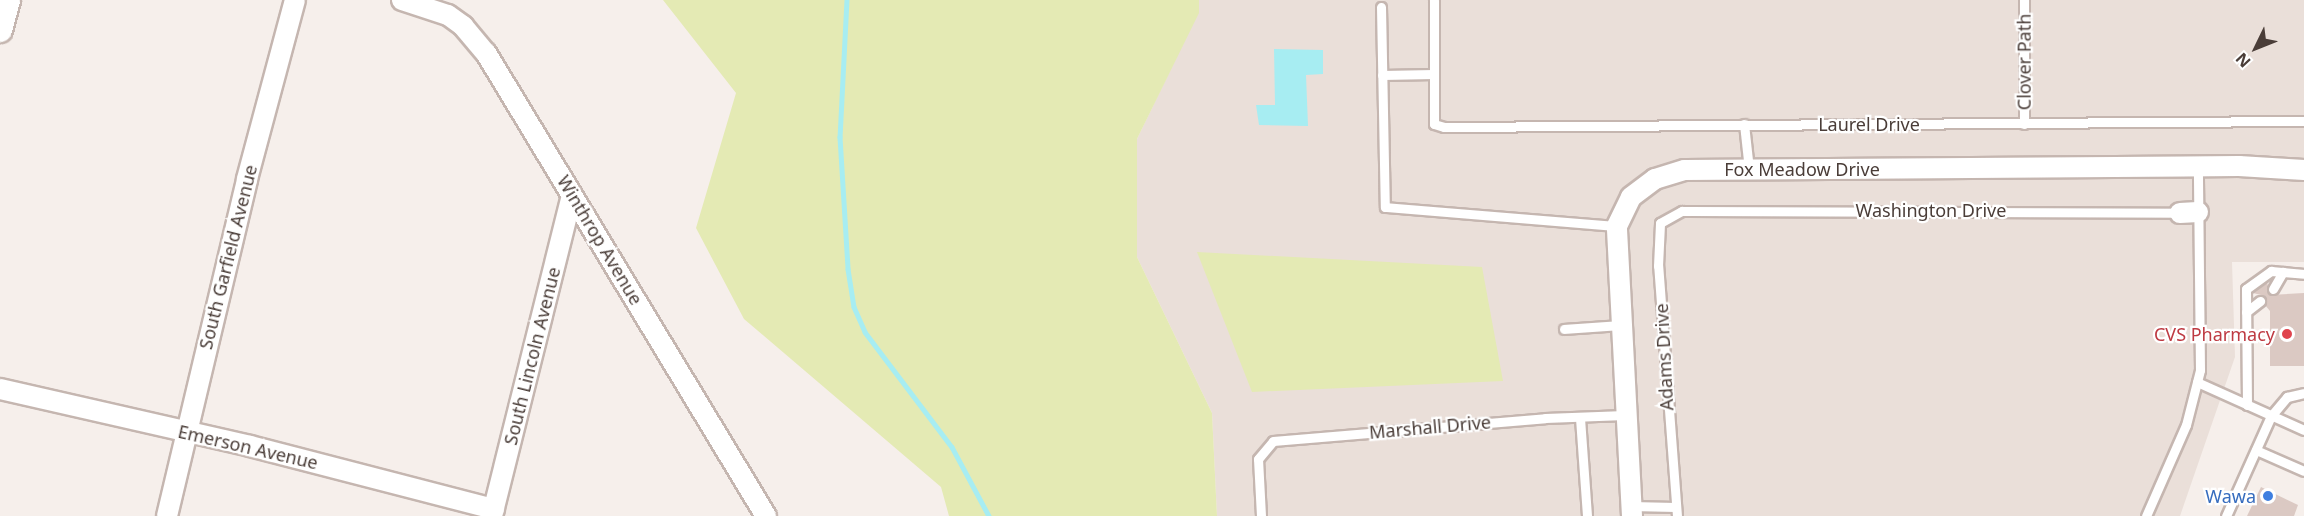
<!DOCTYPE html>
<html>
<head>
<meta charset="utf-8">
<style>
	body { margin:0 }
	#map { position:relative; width:2304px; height:516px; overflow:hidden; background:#f6efeb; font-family:"Noto Sans",sans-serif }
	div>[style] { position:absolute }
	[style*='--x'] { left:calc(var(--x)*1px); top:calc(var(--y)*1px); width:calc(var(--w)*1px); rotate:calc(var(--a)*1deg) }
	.residential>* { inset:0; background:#eadfd9 }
	.green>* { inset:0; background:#e4eab4 }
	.water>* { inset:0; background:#a7edf2 }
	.stream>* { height:4.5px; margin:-2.25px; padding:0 2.25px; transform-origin:2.25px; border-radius:2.25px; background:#a7edf2 }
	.building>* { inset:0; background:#dbc9c3 }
	.roads { filter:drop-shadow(2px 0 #c5b6b0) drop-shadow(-2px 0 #c5b6b0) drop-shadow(0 2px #c5b6b0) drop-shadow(0 -2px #c5b6b0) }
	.service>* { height:9px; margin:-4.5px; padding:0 4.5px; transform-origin:4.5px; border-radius:4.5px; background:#fff }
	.minor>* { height:20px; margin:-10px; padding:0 10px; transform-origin:10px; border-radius:10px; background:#fff }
	.tertiary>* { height:24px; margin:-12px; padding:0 12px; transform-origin:12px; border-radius:12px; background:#fff }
	.dots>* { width:16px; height:16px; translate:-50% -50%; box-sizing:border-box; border:3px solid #fff; border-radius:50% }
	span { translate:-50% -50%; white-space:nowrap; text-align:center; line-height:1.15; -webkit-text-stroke:4.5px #fff; paint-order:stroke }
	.street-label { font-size:18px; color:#4a3d38 }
	.health-label { font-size:18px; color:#be3a42 }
	.right { translate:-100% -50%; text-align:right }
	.shop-label { font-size:18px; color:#366cbe }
	.north { position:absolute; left:2226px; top:18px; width:60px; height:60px; -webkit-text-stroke:4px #fff; paint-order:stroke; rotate:227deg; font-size:16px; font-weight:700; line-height:24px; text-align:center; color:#4a3d38 }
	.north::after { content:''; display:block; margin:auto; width:21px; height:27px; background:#4a3d38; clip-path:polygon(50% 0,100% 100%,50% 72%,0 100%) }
</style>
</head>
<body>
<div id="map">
	<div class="residential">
		<i style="clip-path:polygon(1199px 0,2304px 0,2304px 262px,2232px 262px,2235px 357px,2180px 516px,1217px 516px,1212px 413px,1137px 257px,1137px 139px,1198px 13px)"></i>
	</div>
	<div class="green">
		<i style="clip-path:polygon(663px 0,1199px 0,1199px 13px,1137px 139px,1137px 257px,1212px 413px,1217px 516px,949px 516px,941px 487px,744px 319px,696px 228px,736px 93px)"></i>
		<i style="clip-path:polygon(1197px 252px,1482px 267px,1503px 381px,1252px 392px)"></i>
	</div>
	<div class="water">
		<i style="clip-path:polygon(1274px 49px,1323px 50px,1323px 74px,1306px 75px,1308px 126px,1259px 125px,1256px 105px,1275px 105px)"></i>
	</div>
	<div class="stream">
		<i style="--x:847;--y:0;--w:137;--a:92.9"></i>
		<i style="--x:840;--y:137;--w:132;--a:86.5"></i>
		<i style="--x:848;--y:269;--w:38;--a:81"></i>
		<i style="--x:854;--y:307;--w:27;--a:66"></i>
		<i style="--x:865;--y:332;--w:144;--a:52.9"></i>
		<i style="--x:952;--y:447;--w:78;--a:61.8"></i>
	</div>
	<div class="building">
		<i style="clip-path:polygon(2267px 282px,2270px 295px,2304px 293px,2304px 366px,2270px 366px,2270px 311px,2265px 305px,2265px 296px,2253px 293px)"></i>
		<i style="clip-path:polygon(2261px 487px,2298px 505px,2294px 516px,2247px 516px)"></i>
	</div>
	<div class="roads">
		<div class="service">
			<i style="--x:1434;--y:0;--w:124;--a:90"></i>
			<i style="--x:1434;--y:124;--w:10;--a:17"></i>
			<i style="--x:1444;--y:127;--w:860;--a:-0.4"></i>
			<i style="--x:1381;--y:7;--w:200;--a:88.9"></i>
			<i style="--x:1385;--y:207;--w:233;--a:4.7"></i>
			<i style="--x:1382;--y:75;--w:52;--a:-1.1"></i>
			<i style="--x:1744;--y:124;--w:45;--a:83.7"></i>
			<i style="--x:2024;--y:124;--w:124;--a:-90"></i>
			<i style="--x:2273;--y:289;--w:20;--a:-60"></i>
			<i style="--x:2246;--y:312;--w:18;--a:-38"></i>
			<i style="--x:1564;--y:329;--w:56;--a:-4.1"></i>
			<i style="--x:2197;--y:382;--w:117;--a:24.2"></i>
			<i style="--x:2247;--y:405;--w:116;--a:-90.5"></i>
			<i style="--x:2246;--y:289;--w:31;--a:-36"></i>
			<i style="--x:2271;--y:271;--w:33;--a:5"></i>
			<i style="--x:1580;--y:418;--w:98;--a:85.9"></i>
			<i style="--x:2256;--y:450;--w:52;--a:23.6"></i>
			<i style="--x:1630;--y:506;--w:46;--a:1.2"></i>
			<i style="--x:1261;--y:516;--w:57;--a:-93"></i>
			<i style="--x:1258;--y:459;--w:23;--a:-50"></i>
			<i style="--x:1273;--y:441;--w:273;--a:-4.8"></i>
			<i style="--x:1545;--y:418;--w:80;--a:-2.1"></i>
			<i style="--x:1677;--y:516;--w:251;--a:-94.3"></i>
			<i style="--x:1658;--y:266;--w:43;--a:-87.3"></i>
			<i style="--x:1660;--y:223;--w:25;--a:-29"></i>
			<i style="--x:1682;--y:211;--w:13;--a:0"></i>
			<i style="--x:1695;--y:211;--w:485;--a:0.2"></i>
			<i style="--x:2146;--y:516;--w:99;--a:-66.3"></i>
			<i style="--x:2186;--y:425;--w:57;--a:-75.7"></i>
			<i style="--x:2200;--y:370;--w:204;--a:-90.6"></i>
			<i style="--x:2226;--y:516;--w:110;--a:-65.8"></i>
			<i style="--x:2271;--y:416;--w:25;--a:-50"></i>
			<i style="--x:2287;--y:397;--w:17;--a:-13"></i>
		</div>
		<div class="minor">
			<i style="--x:402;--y:0;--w:48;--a:18.1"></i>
			<i style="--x:448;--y:15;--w:19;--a:36"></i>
			<i style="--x:463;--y:26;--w:35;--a:50"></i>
			<i style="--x:486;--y:53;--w:541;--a:58.84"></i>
			<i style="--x:2180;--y:213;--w:18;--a:-3"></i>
			<i style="--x:0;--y:389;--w:256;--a:12.8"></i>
			<i style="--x:250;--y:446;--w:252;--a:14.5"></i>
			<i style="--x:167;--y:516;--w:346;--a:-76.6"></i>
			<i style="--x:247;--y:179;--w:185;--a:-75"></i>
			<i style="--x:492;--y:516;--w:330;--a:-76"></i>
			<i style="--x:1632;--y:516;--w:290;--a:-93"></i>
			<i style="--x:1617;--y:226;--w:32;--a:-64"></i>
			<i style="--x:1631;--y:197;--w:30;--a:-37"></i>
			<i style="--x:1655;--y:179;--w:31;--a:-17"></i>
			<i style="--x:1685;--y:170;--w:554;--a:-0.41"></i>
			<i style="--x:2239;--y:166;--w:65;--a:3.5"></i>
		</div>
		<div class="tertiary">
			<i style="--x:0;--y:30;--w:31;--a:-75"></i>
		</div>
	</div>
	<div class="dots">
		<i style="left:2287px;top:334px;background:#e0444e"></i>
		<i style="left:2268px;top:496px;background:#3f7fe0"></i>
	</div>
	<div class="street-label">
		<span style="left:2024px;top:62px;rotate:-90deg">Clover Path</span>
		<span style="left:1869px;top:124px">Laurel Drive</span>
		<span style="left:1802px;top:169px">Fox Meadow Drive</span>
		<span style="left:1931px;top:210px">Washington Drive</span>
		<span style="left:600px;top:240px;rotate:59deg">Winthrop Avenue</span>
		<span style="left:228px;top:257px;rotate:-76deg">South Garfield Avenue</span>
		<span style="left:532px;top:356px;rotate:-76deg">South Lincoln Avenue</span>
		<span style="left:1664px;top:357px;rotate:-93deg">Adams Drive</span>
		<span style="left:1430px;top:427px;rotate:-5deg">Marshall Drive</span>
		<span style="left:248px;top:447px;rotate:13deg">Emerson Avenue</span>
	</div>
	<div class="health-label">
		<span class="right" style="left:2275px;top:334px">CVS Pharmacy</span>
	</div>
	<div class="shop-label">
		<span class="right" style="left:2256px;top:496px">Wawa</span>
	</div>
	<div class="north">N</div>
</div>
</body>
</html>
